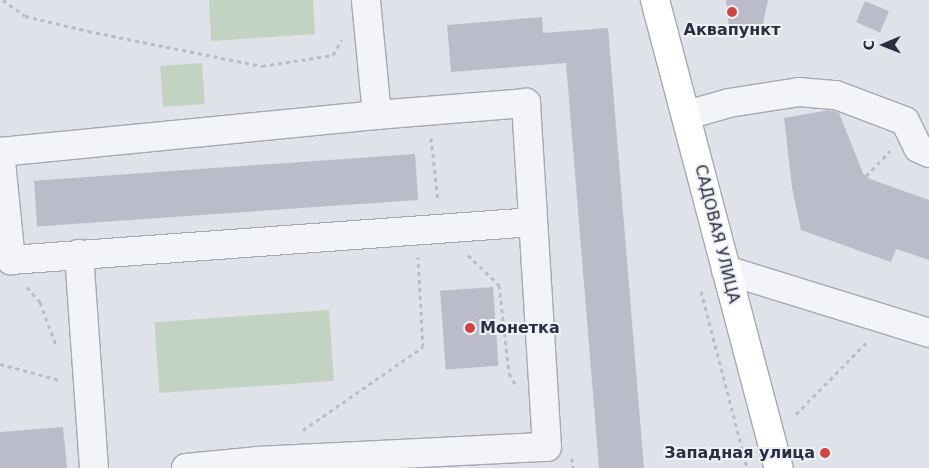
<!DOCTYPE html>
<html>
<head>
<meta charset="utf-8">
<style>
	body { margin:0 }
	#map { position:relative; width:929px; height:468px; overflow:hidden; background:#e0e2e9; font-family:"DejaVu Sans",sans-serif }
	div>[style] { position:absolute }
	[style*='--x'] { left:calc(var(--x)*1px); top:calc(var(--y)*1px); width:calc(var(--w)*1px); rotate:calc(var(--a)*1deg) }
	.green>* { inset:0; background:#c3d3c1; transform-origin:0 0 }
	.building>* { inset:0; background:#babdc9; transform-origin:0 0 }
	.path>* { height:3px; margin-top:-1.5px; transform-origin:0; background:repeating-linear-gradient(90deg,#babdc4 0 4px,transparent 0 8px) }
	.roads { filter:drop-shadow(1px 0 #a5a8b3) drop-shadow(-1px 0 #a5a8b3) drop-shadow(0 1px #a5a8b3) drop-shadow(0 -1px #a5a8b3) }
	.minor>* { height:28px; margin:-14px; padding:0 14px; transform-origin:14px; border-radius:14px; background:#f3f4f7 }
	.major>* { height:28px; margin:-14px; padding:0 14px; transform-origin:14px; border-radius:14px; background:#fff }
	.dots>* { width:14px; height:14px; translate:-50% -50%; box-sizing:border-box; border:2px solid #eff1f6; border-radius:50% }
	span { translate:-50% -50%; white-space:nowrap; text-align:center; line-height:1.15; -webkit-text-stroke:4px #eff1f6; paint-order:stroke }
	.poi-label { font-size:16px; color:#292e40; font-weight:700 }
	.left { translate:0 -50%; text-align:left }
	.right { translate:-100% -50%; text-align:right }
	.street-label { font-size:16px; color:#292e40 }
	.north { position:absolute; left:859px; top:20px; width:50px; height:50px; -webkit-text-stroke:4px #eff1f6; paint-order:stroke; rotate:269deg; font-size:14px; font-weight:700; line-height:20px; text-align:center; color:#292e40 }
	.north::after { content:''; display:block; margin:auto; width:18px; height:22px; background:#292e40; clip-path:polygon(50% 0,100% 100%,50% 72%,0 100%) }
</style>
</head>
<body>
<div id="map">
	<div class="green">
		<i style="clip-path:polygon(209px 0,313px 0,315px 34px,211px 41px)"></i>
		<i style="left:202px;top:63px;width:41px;height:42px;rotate:86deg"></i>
		<i style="left:329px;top:310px;width:71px;height:175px;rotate:86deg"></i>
	</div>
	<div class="building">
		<i style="clip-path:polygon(726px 0,768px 0,761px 33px,729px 27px)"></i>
		<i style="left:865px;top:1px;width:26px;height:23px;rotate:23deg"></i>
		<i style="clip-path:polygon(542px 17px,543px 33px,608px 28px,644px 468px,599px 468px,566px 63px,451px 72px,447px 25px)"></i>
		<i style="clip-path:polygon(829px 110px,839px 113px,863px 173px,870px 179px,929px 200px,929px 260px,896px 249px,891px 262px,801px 230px,792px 188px,784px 118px)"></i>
		<i style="left:415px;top:154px;width:46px;height:382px;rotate:86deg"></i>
		<i style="left:493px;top:287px;width:79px;height:53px;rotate:86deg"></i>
		<i style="clip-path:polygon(63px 427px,67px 468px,0 468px,0 432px)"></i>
	</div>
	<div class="path">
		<i style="--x:3;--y:0;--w:27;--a:36"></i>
		<i style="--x:25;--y:16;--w:65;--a:13.4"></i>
		<i style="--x:88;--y:31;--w:177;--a:11.4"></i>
		<i style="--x:262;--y:66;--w:72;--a:-8.8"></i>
		<i style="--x:333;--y:55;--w:18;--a:-61"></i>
		<i style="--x:431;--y:138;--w:63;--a:83.7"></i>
		<i style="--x:866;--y:176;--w:35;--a:-46"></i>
		<i style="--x:468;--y:255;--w:43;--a:44.1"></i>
		<i style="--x:499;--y:285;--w:89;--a:83.5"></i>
		<i style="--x:509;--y:373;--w:13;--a:61"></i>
		<i style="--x:27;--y:287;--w:20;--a:49"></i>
		<i style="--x:40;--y:302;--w:46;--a:69.6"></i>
		<i style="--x:701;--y:291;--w:183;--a:75.4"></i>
		<i style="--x:0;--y:364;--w:62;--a:14.9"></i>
		<i style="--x:796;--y:414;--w:100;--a:-45.4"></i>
		<i style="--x:303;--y:430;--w:146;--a:-34.7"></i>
		<i style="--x:423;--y:347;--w:90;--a:-93.2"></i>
		<i style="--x:572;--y:458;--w:10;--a:84"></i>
	</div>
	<div class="roads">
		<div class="minor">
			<i style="--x:377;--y:115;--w:379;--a:174.4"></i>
			<i style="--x:0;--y:152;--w:109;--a:84.2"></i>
			<i style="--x:11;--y:260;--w:523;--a:-4.16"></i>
			<i style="--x:687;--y:115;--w:44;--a:-15.9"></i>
			<i style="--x:729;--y:103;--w:71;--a:-8.9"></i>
			<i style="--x:799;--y:92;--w:37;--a:5"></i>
			<i style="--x:836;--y:95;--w:74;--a:20.6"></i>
			<i style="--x:905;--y:121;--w:30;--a:64"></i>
			<i style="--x:918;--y:148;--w:12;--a:24"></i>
			<i style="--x:79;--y:254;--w:215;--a:86"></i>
			<i style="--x:726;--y:270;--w:213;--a:17.2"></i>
			<i style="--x:186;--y:468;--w:71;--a:-5.6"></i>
			<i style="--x:257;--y:461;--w:290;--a:-2.8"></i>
			<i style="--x:547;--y:447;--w:345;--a:-93.5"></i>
			<i style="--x:526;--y:103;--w:149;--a:175.4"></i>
			<i style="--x:377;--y:115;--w:116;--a:-95.5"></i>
		</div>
		<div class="major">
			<i style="--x:655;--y:0;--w:484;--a:75.2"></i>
		</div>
	</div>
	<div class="dots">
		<i style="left:732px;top:12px;background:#cd4546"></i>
		<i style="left:470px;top:328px;background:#cd4546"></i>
		<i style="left:825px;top:453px;background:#cd4546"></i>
	</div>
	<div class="poi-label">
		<span style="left:732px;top:30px">Аквапункт</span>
		<span class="left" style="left:480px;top:328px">Монетка</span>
		<span class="right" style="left:815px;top:453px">Западная улица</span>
	</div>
	<div class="street-label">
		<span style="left:717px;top:234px;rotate:76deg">САДОВАЯ УЛИЦА</span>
	</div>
	<div class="north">С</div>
</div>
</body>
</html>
